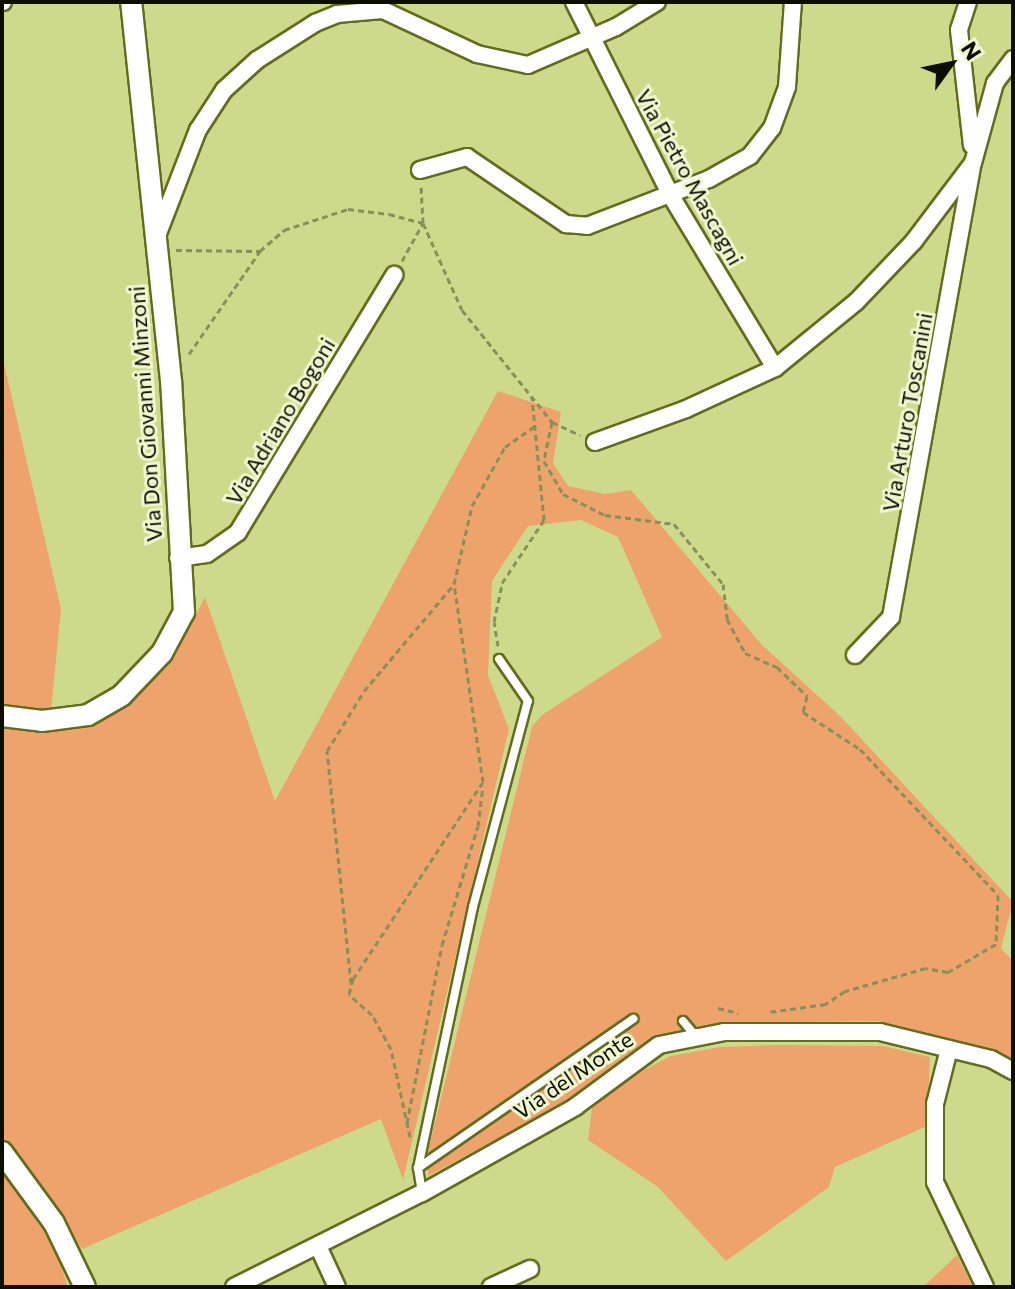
<!DOCTYPE html>
<html>
<head>
<meta charset="utf-8">
<style>
	body { margin:0 }
	#map { position:relative; width:1015px; height:1289px; overflow:hidden; background:#ceda8b; font-family:Commissioner,sans-serif }
	div>[style] { position:absolute }
	[style*='--x'] { left:calc(var(--x)*1px); top:calc(var(--y)*1px); width:calc(var(--w)*1px); rotate:calc(var(--a)*1deg) }
	.green>* { inset:0; background:#eea26c }
	.path>* { height:3px; margin-top:-1.5px; transform-origin:0; background:repeating-linear-gradient(90deg,#889059 0 6px,transparent 0 10px) }
	.roads { filter:drop-shadow(2px 0 #636c1c) drop-shadow(-2px 0 #636c1c) drop-shadow(0 2px #636c1c) drop-shadow(0 -2px #636c1c) }
	.service>* { height:8px; margin:-4px; padding:0 4px; transform-origin:4px; border-radius:4px; background:#fff }
	.minor>* { height:16px; margin:-8px; padding:0 8px; transform-origin:8px; border-radius:8px; background:#fff }
	.tertiary>* { height:20px; margin:-10px; padding:0 10px; transform-origin:10px; border-radius:10px; background:#fff }
	span { translate:-50% -50%; white-space:nowrap; text-align:center; line-height:1.15; -webkit-text-stroke:6px #f0f7d0; paint-order:stroke }
	.street-label { font-size:22px; color:#0c0e00 }
	.frame { position:absolute; inset:0; border:4px solid #0c0e00; pointer-events:none }
	.north { position:absolute; left:911px; top:24px; width:80px; height:80px; -webkit-text-stroke:6px #f0f7d0; paint-order:stroke; rotate:57deg; font-size:22px; font-weight:700; line-height:32px; text-align:center; color:#0c0e00 }
	.north::after { content:''; display:block; margin:auto; width:28px; height:36px; background:#0c0e00; clip-path:polygon(50% 0,100% 100%,50% 72%,0 100%) }
</style>
</head>
<body>
<div id="map">
	<div class="green">
		<i style="clip-path:polygon(2px 355px,61px 609px,51px 710px,2px 706px)"></i>
		<i style="clip-path:polygon(498px 391px,561px 412px,553px 463px,568px 486px,605px 494px,631px 490px,762px 645px,841px 717px,1013px 902px,1001px 948px,1013px 961px,1013px 1065px,878px 1021px,719px 1023px,656px 1037px,560px 1105px,428px 1176px,428px 1151px,532px 727px,542px 715px,662px 637px,618px 537px,581px 520px,528px 526px,492px 581px,488px 675px,509px 729px,403px 1180px,381px 1119px,82px 1249px,2px 1139px,2px 724px,93px 723px,136px 696px,174px 658px,205px 597px,275px 801px)"></i>
		<i style="clip-path:polygon(779px 1045px,883px 1046px,930px 1057px,927px 1126px,835px 1167px,829px 1187px,726px 1261px,658px 1187px,588px 1140px,592px 1108px,619px 1083px,671px 1056px,720px 1047px)"></i>
		<i style="clip-path:polygon(2px 1172px,54px 1246px,68px 1287px,2px 1287px)"></i>
		<i style="clip-path:polygon(957px 1255px,973px 1287px,923px 1287px)"></i>
	</div>
	<div class="path">
		<i style="--x:176;--y:250;--w:84;--a:0.7"></i>
		<i style="--x:402;--y:261;--w:43;--a:-61.1"></i>
		<i style="--x:423;--y:223;--w:37;--a:-93"></i>
		<i style="--x:189;--y:354;--w:125;--a:-55.4"></i>
		<i style="--x:260;--y:251;--w:32;--a:-41"></i>
		<i style="--x:284;--y:230;--w:67;--a:-18.2"></i>
		<i style="--x:348;--y:209;--w:41;--a:7"></i>
		<i style="--x:389;--y:214;--w:35;--a:15"></i>
		<i style="--x:423;--y:223;--w:95;--a:65.9"></i>
		<i style="--x:462;--y:310;--w:144;--a:51.2"></i>
		<i style="--x:552;--y:422;--w:31;--a:25"></i>
		<i style="--x:552;--y:422;--w:40;--a:102"></i>
		<i style="--x:544;--y:461;--w:38;--a:60"></i>
		<i style="--x:563;--y:494;--w:47;--a:26.6"></i>
		<i style="--x:605;--y:515;--w:70;--a:7.4"></i>
		<i style="--x:674;--y:524;--w:77;--a:50.8"></i>
		<i style="--x:723;--y:584;--w:35;--a:83"></i>
		<i style="--x:727;--y:619;--w:38;--a:62"></i>
		<i style="--x:745;--y:653;--w:35;--a:24"></i>
		<i style="--x:777;--y:667;--w:42;--a:44"></i>
		<i style="--x:807;--y:696;--w:16;--a:104"></i>
		<i style="--x:803;--y:712;--w:68;--a:33"></i>
		<i style="--x:860;--y:749;--w:201;--a:46.6"></i>
		<i style="--x:998;--y:895;--w:49;--a:92.3"></i>
		<i style="--x:996;--y:944;--w:56;--a:149.7"></i>
		<i style="--x:948;--y:972;--w:22;--a:-170"></i>
		<i style="--x:926;--y:968;--w:84;--a:164.1"></i>
		<i style="--x:845;--y:991;--w:23;--a:146"></i>
		<i style="--x:826;--y:1004;--w:58;--a:172"></i>
		<i style="--x:498;--y:646;--w:24;--a:-99"></i>
		<i style="--x:494;--y:622;--w:40;--a:-78"></i>
		<i style="--x:502;--y:583;--w:76;--a:-56.3"></i>
		<i style="--x:544;--y:520;--w:124;--a:-95.6"></i>
		<i style="--x:351;--y:983;--w:233;--a:-95.9"></i>
		<i style="--x:327;--y:751;--w:70;--a:-58.3"></i>
		<i style="--x:364;--y:691;--w:140;--a:-49.9"></i>
		<i style="--x:718;--y:1008;--w:21;--a:14"></i>
		<i style="--x:407;--y:1123;--w:181;--a:-78.9"></i>
		<i style="--x:442;--y:945;--w:124;--a:-73.2"></i>
		<i style="--x:478;--y:826;--w:40;--a:-82.9"></i>
		<i style="--x:410;--y:1137;--w:90;--a:-102.2"></i>
		<i style="--x:391;--y:1049;--w:39;--a:-119"></i>
		<i style="--x:372;--y:1015;--w:31;--a:-138"></i>
		<i style="--x:349;--y:994;--w:16;--a:-75"></i>
		<i style="--x:353;--y:979;--w:236;--a:-56.6"></i>
		<i style="--x:483;--y:782;--w:200;--a:-98.3"></i>
		<i style="--x:454;--y:584;--w:80;--a:-77"></i>
		<i style="--x:472;--y:506;--w:68;--a:-60.8"></i>
		<i style="--x:505;--y:447;--w:37;--a:-35"></i>
	</div>
	<div class="roads">
		<div class="service">
			<i style="--x:683;--y:1021;--w:16;--a:50"></i>
			<i style="--x:693;--y:1033;--w:6;--a:0"></i>
			<i style="--x:418;--y:1168;--w:267;--a:-78.1"></i>
			<i style="--x:473;--y:907;--w:213;--a:-75.1"></i>
			<i style="--x:528;--y:701;--w:51;--a:-124.6"></i>
			<i style="--x:422;--y:1193;--w:25;--a:-99"></i>
			<i style="--x:418;--y:1168;--w:262;--a:-34.7"></i>
		</div>
		<div class="minor">
			<i style="--x:2;--y:2;--w:1;--a:0"></i>
			<i style="--x:574;--y:2;--w:217;--a:63.4"></i>
			<i style="--x:671;--y:196;--w:201;--a:58.8"></i>
			<i style="--x:968;--y:2;--w:29;--a:108"></i>
			<i style="--x:959;--y:30;--w:116;--a:83.6"></i>
			<i style="--x:420;--y:170;--w:49;--a:-15.5"></i>
			<i style="--x:467;--y:157;--w:120;--a:34.1"></i>
			<i style="--x:566;--y:224;--w:21;--a:5"></i>
			<i style="--x:587;--y:226;--w:131;--a:-21.1"></i>
			<i style="--x:709;--y:179;--w:47;--a:-29.3"></i>
			<i style="--x:750;--y:156;--w:36;--a:-52"></i>
			<i style="--x:772;--y:128;--w:44;--a:-69.9"></i>
			<i style="--x:787;--y:87;--w:85;--a:-86"></i>
			<i style="--x:157;--y:236;--w:114;--a:-68.9"></i>
			<i style="--x:198;--y:130;--w:48;--a:-57"></i>
			<i style="--x:224;--y:90;--w:45;--a:-42.3"></i>
			<i style="--x:257;--y:60;--w:69;--a:-32.5"></i>
			<i style="--x:315;--y:23;--w:24;--a:-22"></i>
			<i style="--x:337;--y:14;--w:46;--a:-5"></i>
			<i style="--x:383;--y:10;--w:104;--a:25.1"></i>
			<i style="--x:477;--y:54;--w:52;--a:12.2"></i>
			<i style="--x:528;--y:65;--w:96;--a:-23.4"></i>
			<i style="--x:616;--y:27;--w:48;--a:-31.4"></i>
			<i style="--x:595;--y:442;--w:97;--a:-19.9"></i>
			<i style="--x:686;--y:409;--w:98;--a:-24.7"></i>
			<i style="--x:775;--y:368;--w:104;--a:-39.2"></i>
			<i style="--x:856;--y:302;--w:84;--a:-46.4"></i>
			<i style="--x:914;--y:241;--w:93;--a:-52.9"></i>
			<i style="--x:178;--y:558;--w:29;--a:-8"></i>
			<i style="--x:207;--y:554;--w:38;--a:-35"></i>
			<i style="--x:238;--y:532;--w:301;--a:-58.7"></i>
			<i style="--x:855;--y:655;--w:52;--a:-46.5"></i>
			<i style="--x:891;--y:617;--w:461;--a:-79.8"></i>
			<i style="--x:973;--y:163;--w:83;--a:-74.6"></i>
			<i style="--x:995;--y:83;--w:30;--a:-53"></i>
			<i style="--x:949;--y:1049;--w:57;--a:104.3"></i>
			<i style="--x:935;--y:1104;--w:78;--a:90"></i>
			<i style="--x:935;--y:1182;--w:116;--a:64.5"></i>
			<i style="--x:318;--y:1246;--w:45;--a:65.1"></i>
			<i style="--x:234;--y:1287;--w:210;--a:-26.6"></i>
			<i style="--x:422;--y:1193;--w:176;--a:-29.3"></i>
			<i style="--x:575;--y:1107;--w:104;--a:-36.4"></i>
			<i style="--x:659;--y:1045;--w:66;--a:-11.3"></i>
			<i style="--x:724;--y:1032;--w:156;--a:0"></i>
			<i style="--x:880;--y:1032;--w:114;--a:13.7"></i>
			<i style="--x:991;--y:1059;--w:25;--a:29"></i>
			<i style="--x:491;--y:1287;--w:43;--a:-24.8"></i>
		</div>
		<div class="tertiary">
			<i style="--x:2;--y:716;--w:40;--a:7.1"></i>
			<i style="--x:42;--y:721;--w:46;--a:-7.4"></i>
			<i style="--x:88;--y:715;--w:39;--a:-30"></i>
			<i style="--x:122;--y:695;--w:58;--a:-46.4"></i>
			<i style="--x:162;--y:653;--w:47;--a:-61.8"></i>
			<i style="--x:184;--y:612;--w:231;--a:-93.2"></i>
			<i style="--x:171;--y:381;--w:381;--a:-96"></i>
			<i style="--x:2;--y:1152;--w:88;--a:53.8"></i>
			<i style="--x:54;--y:1223;--w:71;--a:64.2"></i>
		</div>
	</div>
	<div class="street-label">
		<span style="left:690px;top:177px;rotate:61deg">Via Pietro Mascagni</span>
		<span style="left:907px;top:412px;rotate:-80deg">Via Arturo Toscanini</span>
		<span style="left:145px;top:414px;rotate:-94deg">Via Don Giovanni Minzoni</span>
		<span style="left:280px;top:421px;rotate:-59deg">Via Adriano Bogoni</span>
		<span style="left:573px;top:1075px;rotate:-34deg">Via del Monte</span>
	</div>
	<div class="frame"></div>
	<div class="north">N</div>
</div>
</body>
</html>
